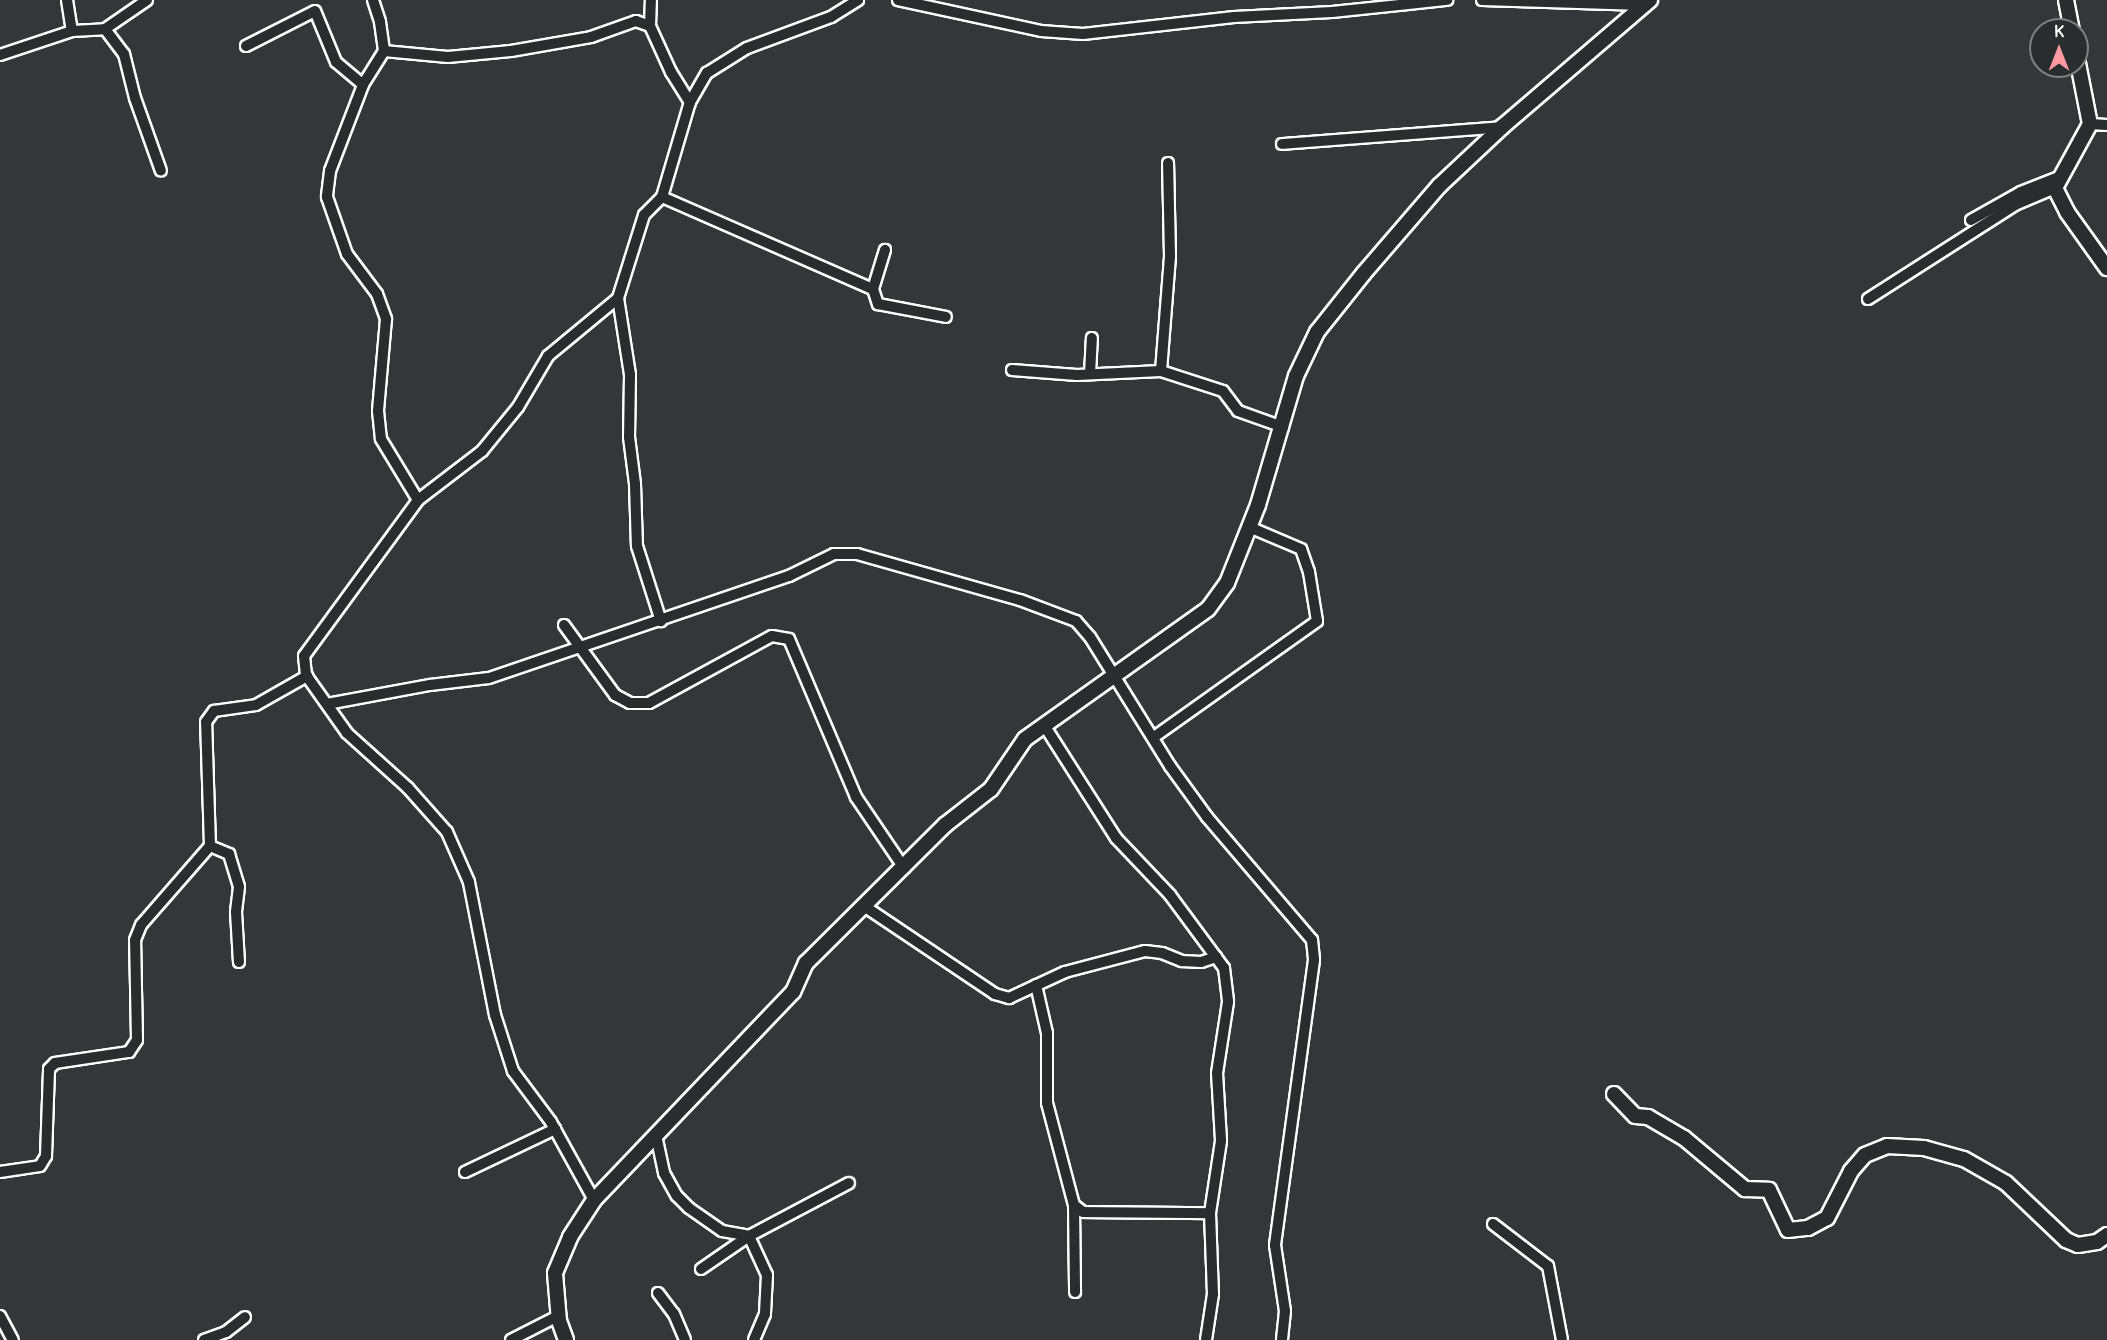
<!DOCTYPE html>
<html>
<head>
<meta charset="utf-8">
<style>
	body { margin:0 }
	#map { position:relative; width:2107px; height:1340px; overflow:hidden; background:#34363a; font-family:Pangolin,sans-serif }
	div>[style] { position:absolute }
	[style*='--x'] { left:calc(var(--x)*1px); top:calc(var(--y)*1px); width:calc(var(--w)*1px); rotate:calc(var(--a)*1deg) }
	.roads { filter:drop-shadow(2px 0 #fff) drop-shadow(-2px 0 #fff) drop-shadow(0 2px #fff) drop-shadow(0 -2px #fff) }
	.minor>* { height:10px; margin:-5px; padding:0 5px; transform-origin:5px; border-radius:5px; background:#2a2d2e }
	.tertiary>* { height:14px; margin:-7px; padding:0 7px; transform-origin:7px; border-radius:7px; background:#2a2d2e }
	span { translate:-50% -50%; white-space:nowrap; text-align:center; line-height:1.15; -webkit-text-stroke:6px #2a2d2e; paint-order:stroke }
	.north { position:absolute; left:2029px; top:18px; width:60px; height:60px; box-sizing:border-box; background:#2a2d2e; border:2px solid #7f8182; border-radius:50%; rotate:0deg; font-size:16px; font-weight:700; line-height:24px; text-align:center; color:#fff }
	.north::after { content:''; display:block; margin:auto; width:21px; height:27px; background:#ff9aa2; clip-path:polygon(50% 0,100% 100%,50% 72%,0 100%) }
</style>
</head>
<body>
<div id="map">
	<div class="roads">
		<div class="minor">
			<i style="--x:67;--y:0;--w:31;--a:81"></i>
			<i style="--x:373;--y:0;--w:23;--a:72"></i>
			<i style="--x:380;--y:22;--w:29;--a:82"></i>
			<i style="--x:384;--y:51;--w:40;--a:122"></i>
			<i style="--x:363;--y:85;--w:92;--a:111"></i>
			<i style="--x:330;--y:171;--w:26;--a:97"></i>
			<i style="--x:327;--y:197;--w:60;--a:70.7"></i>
			<i style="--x:347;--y:254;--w:50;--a:53.1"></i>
			<i style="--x:377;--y:294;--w:27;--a:70"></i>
			<i style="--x:386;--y:319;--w:92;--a:95"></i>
			<i style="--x:378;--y:411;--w:28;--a:84"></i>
			<i style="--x:381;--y:439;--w:71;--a:58.8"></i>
			<i style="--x:898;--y:0;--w:146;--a:12.2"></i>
			<i style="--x:1041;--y:31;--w:42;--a:4.1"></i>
			<i style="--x:1083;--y:34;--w:152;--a:-6.4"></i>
			<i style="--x:1234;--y:17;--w:98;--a:-2.9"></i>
			<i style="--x:1332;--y:12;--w:116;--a:-6"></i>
			<i style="--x:1482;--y:0;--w:161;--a:1.8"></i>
			<i style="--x:650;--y:26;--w:26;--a:-88"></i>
			<i style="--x:105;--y:29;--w:31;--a:53"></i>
			<i style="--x:124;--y:54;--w:45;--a:76"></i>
			<i style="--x:135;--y:98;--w:77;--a:70.4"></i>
			<i style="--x:246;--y:46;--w:77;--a:-26.9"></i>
			<i style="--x:315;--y:11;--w:55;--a:67.6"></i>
			<i style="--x:336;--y:62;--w:35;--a:40"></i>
			<i style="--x:384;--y:51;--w:64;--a:5.4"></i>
			<i style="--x:448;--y:57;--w:63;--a:-5.4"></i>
			<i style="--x:511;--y:51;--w:81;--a:-9.9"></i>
			<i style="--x:591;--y:37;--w:48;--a:-19.6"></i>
			<i style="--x:636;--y:21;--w:15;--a:20"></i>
			<i style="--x:650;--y:26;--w:51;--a:65.5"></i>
			<i style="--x:671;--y:72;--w:36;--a:58"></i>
			<i style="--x:0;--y:55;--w:76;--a:-18.4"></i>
			<i style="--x:72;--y:31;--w:33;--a:-3"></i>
			<i style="--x:105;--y:29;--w:51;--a:-34.6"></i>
			<i style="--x:2090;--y:124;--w:17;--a:3"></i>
			<i style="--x:1282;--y:144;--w:221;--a:-4.4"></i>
			<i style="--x:662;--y:197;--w:230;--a:23.6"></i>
			<i style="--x:873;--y:289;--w:16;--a:72"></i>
			<i style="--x:878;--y:304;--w:69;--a:10.8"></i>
			<i style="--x:1971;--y:220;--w:57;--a:-29.2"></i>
			<i style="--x:2021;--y:192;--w:41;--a:-21.5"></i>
			<i style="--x:873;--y:289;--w:41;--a:-72.9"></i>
			<i style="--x:618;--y:298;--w:78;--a:81.1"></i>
			<i style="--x:630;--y:375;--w:62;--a:90.9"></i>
			<i style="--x:629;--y:437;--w:47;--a:82.7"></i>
			<i style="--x:635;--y:484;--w:62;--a:88.2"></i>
			<i style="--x:637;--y:546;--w:79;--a:72.3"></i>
			<i style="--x:1868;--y:299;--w:174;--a:-32.6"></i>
			<i style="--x:2015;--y:205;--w:43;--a:-23"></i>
			<i style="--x:1012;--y:370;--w:65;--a:4.4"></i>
			<i style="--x:1077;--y:375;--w:84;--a:-2.7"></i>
			<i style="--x:1161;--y:371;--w:65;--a:17.9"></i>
			<i style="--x:1223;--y:391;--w:25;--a:53"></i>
			<i style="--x:1238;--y:411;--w:48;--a:19.6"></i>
			<i style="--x:1161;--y:371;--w:115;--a:-85.5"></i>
			<i style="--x:1170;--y:256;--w:93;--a:-91.2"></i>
			<i style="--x:1090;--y:374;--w:36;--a:-87"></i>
			<i style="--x:564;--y:625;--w:87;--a:53.9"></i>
			<i style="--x:615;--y:695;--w:17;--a:28"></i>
			<i style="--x:630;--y:703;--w:19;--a:0"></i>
			<i style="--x:649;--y:703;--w:140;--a:-28.6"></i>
			<i style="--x:772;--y:636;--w:17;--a:10"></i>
			<i style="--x:789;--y:639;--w:172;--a:67"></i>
			<i style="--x:856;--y:797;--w:86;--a:55.9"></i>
			<i style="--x:327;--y:704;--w:105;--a:-10.5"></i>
			<i style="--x:430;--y:685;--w:59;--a:-6.8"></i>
			<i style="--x:489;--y:678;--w:317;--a:-18.8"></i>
			<i style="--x:789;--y:576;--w:50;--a:-26.1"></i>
			<i style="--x:834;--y:554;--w:23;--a:0"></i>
			<i style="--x:857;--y:554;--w:169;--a:15.8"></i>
			<i style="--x:1020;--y:600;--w:60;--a:20.6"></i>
			<i style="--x:1076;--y:621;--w:21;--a:49"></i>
			<i style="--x:1090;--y:637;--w:152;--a:58.2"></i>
			<i style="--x:1170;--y:766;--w:63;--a:54"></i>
			<i style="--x:1207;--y:817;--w:162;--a:49.5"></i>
			<i style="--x:1312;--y:940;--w:20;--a:84"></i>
			<i style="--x:1314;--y:960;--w:288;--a:97.8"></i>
			<i style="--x:1275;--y:1245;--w:67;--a:81.4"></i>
			<i style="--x:1285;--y:1311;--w:29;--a:96"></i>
			<i style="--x:1044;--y:725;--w:134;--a:57.5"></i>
			<i style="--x:1116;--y:838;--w:79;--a:46.5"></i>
			<i style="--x:1170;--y:895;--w:91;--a:53.5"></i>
			<i style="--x:1224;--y:968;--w:34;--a:83"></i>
			<i style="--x:1228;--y:1002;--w:72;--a:98.8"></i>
			<i style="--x:1217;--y:1073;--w:68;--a:86.6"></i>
			<i style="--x:1221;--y:1141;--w:73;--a:98.7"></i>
			<i style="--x:1210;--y:1213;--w:81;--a:87.9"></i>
			<i style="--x:1213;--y:1294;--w:47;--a:98.7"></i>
			<i style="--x:1154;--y:737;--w:200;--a:-35.4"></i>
			<i style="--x:1317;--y:621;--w:50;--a:-99.3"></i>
			<i style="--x:1309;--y:572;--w:24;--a:-109"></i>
			<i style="--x:1301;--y:549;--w:56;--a:-157.1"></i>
			<i style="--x:210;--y:846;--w:21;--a:23"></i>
			<i style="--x:229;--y:854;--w:34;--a:73"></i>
			<i style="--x:239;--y:887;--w:25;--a:97"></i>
			<i style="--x:236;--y:912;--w:50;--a:86.6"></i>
			<i style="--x:864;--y:906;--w:158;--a:33.9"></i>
			<i style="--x:995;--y:994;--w:15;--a:16"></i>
			<i style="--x:1009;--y:998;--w:62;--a:-24.9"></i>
			<i style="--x:1065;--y:972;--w:83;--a:-14.7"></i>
			<i style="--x:1145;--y:951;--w:17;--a:7"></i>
			<i style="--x:1162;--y:953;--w:22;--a:22"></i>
			<i style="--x:1182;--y:961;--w:19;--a:3"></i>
			<i style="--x:1201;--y:962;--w:16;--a:-18"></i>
			<i style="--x:1036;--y:985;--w:49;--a:77.1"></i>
			<i style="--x:1047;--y:1033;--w:70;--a:90"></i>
			<i style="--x:1047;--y:1103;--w:106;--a:75.2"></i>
			<i style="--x:1074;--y:1205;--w:11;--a:38"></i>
			<i style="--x:1083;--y:1212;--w:127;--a:0.5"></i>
			<i style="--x:656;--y:1135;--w:39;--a:78"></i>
			<i style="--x:664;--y:1173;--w:26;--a:61"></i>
			<i style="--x:677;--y:1196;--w:17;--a:45"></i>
			<i style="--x:689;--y:1208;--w:40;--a:34.9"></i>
			<i style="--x:722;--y:1231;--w:27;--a:10"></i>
			<i style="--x:749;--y:1236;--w:43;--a:65.2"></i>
			<i style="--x:767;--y:1275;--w:39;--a:93"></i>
			<i style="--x:765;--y:1314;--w:28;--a:113"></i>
			<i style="--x:0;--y:1172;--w:40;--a:-8.5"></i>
			<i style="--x:40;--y:1166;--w:12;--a:-59"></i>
			<i style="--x:46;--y:1156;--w:87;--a:-88"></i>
			<i style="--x:49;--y:1069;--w:8;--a:-45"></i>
			<i style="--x:55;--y:1063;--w:75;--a:-8.5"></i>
			<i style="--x:129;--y:1052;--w:14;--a:-56"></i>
			<i style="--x:137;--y:1040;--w:100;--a:-91.1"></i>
			<i style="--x:135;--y:940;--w:16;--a:-68"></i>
			<i style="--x:141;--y:925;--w:105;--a:-48.9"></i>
			<i style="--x:210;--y:846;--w:124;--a:-91.8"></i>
			<i style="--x:206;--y:722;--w:14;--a:-54"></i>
			<i style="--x:214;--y:711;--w:42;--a:-8.1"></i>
			<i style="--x:256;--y:705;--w:59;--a:-29.6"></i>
			<i style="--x:465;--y:1172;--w:100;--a:-25.5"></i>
			<i style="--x:594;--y:1200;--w:89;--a:-118.9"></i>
			<i style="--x:551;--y:1122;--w:64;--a:-126.7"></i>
			<i style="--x:513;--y:1071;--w:59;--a:-107.8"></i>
			<i style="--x:495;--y:1015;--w:136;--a:-101.1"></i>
			<i style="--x:469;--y:882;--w:55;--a:-113.7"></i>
			<i style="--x:447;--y:832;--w:59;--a:-131.6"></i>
			<i style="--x:408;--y:788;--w:82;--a:-138"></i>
			<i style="--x:347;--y:733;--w:71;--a:-125.3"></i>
			<i style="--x:306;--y:675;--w:19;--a:-96"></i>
			<i style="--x:304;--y:656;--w:193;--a:-53.8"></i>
			<i style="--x:418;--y:500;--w:81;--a:-37.4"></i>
			<i style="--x:482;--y:451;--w:57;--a:-50.7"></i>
			<i style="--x:518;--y:407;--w:59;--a:-59.5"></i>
			<i style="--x:548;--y:356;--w:91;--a:-39.6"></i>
			<i style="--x:618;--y:298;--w:87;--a:-72.6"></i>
			<i style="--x:644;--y:215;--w:25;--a:-45"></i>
			<i style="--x:662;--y:197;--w:99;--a:-73.6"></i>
			<i style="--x:690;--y:102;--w:34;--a:-60"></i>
			<i style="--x:707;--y:73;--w:47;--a:-32"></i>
			<i style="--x:747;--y:48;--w:90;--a:-20.3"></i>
			<i style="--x:831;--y:17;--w:32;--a:-32"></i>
			<i style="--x:1074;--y:1205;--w:87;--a:89.3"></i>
			<i style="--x:1493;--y:1224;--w:69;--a:37.4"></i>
			<i style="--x:1548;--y:1266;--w:75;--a:79.3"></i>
			<i style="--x:701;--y:1269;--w:58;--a:-34.5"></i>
			<i style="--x:749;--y:1236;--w:113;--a:-27.9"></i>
			<i style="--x:658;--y:1293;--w:26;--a:53"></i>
			<i style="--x:674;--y:1314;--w:28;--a:67"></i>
			<i style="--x:0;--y:1316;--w:27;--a:62"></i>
			<i style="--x:204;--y:1340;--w:23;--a:-20"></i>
			<i style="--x:226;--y:1332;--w:24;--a:-38"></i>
			<i style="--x:511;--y:1340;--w:53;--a:-27.1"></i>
		</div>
		<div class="tertiary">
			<i style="--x:2066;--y:0;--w:31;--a:79"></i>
			<i style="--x:2077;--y:58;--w:67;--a:78.9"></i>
			<i style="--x:2090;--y:124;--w:73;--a:118.7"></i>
			<i style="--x:2055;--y:188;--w:27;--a:63"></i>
			<i style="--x:2067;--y:212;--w:69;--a:54.5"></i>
			<i style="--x:1614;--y:1094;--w:30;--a:46"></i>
			<i style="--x:1635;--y:1116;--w:13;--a:4"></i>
			<i style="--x:1648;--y:1117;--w:42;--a:30.3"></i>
			<i style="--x:1684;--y:1138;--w:80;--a:39.9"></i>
			<i style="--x:1745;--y:1189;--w:24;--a:2"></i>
			<i style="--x:1769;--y:1190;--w:44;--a:64.6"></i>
			<i style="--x:1788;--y:1230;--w:20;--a:-6"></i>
			<i style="--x:1808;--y:1228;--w:21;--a:-28"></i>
			<i style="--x:1827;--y:1218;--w:53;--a:-62.9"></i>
			<i style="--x:1851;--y:1171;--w:21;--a:-49"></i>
			<i style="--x:1865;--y:1155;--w:24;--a:-22"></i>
			<i style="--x:1887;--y:1146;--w:37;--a:3"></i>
			<i style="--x:1924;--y:1148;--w:41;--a:15.4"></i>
			<i style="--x:1964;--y:1159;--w:48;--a:29.7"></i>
			<i style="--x:2006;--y:1183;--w:83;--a:43.5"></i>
			<i style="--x:2066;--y:1240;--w:13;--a:23"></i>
			<i style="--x:2078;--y:1245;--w:19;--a:-9"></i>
			<i style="--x:2097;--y:1242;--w:12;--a:-35"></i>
			<i style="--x:566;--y:1340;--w:20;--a:-110"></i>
			<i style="--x:559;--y:1321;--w:48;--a:-94.8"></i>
			<i style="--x:555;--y:1273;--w:39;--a:-67"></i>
			<i style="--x:570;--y:1237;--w:44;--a:-57"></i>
			<i style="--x:594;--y:1200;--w:288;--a:-46.3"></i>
			<i style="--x:793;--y:992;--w:32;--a:-66"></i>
			<i style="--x:806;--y:963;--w:196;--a:-44.8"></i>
			<i style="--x:945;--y:825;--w:58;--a:-38"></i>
			<i style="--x:991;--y:789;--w:60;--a:-55.8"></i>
			<i style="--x:1025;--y:739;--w:224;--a:-35.4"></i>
			<i style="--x:1208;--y:609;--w:32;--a:-54"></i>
			<i style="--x:1227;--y:583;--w:84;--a:-68.3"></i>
			<i style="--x:1258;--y:505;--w:134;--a:-73.6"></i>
			<i style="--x:1296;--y:376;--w:49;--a:-64.5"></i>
			<i style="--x:1317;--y:332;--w:75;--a:-51.5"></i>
			<i style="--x:1364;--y:273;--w:116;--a:-49.2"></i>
			<i style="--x:1440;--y:185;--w:85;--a:-43.1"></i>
			<i style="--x:1502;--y:127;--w:195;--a:-40.6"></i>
		</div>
	</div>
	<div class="north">K</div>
</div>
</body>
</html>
